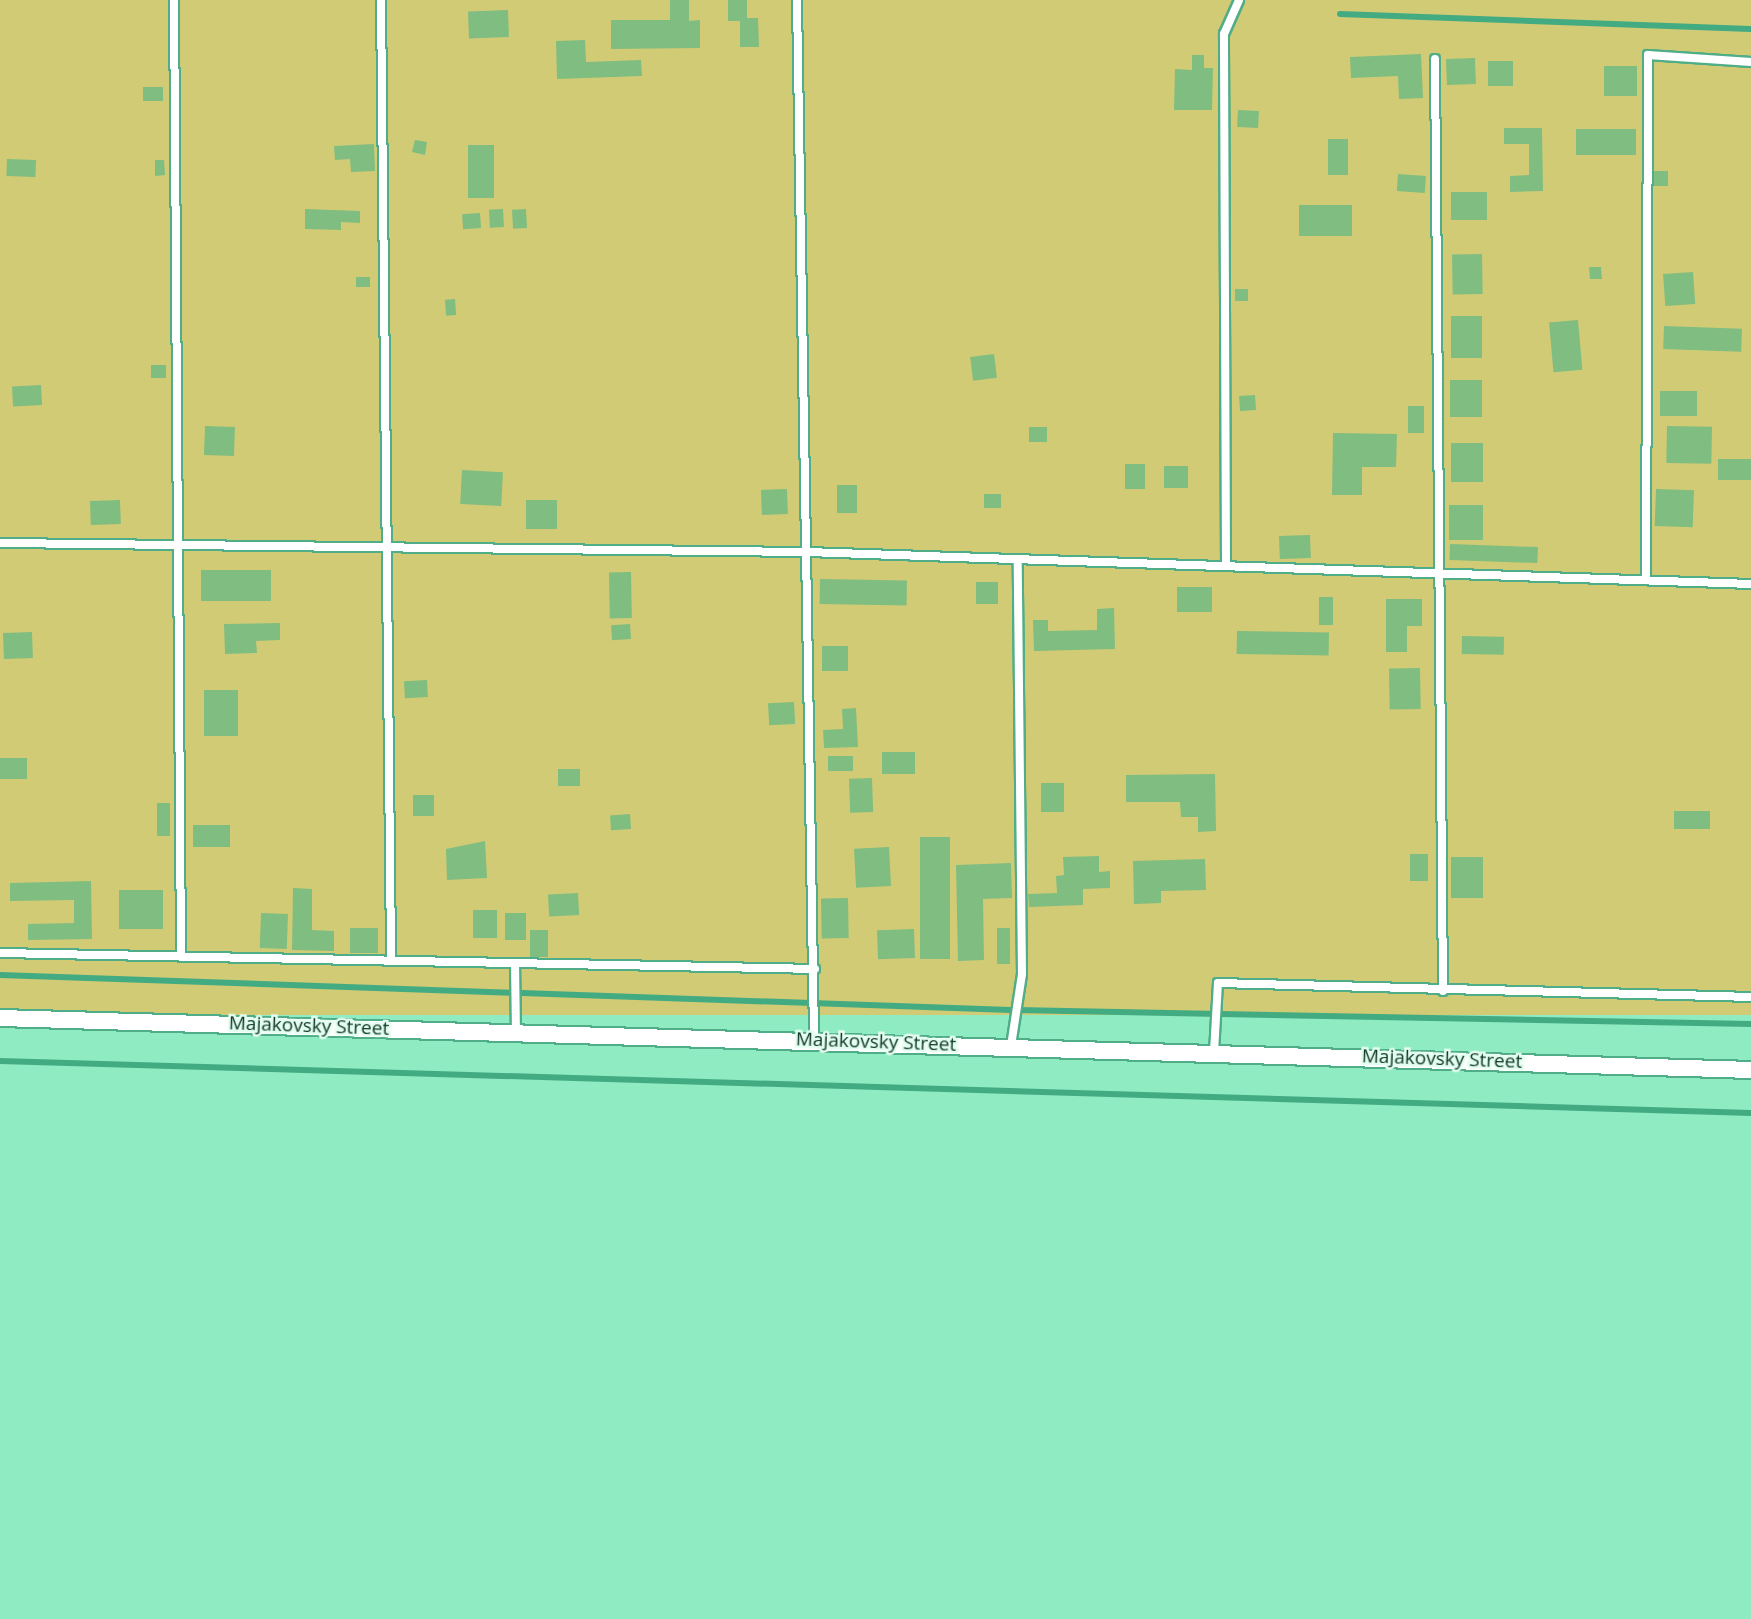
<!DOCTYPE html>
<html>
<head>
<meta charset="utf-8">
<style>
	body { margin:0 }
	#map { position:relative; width:1751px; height:1619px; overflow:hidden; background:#8fecc2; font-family:"Open Sans",sans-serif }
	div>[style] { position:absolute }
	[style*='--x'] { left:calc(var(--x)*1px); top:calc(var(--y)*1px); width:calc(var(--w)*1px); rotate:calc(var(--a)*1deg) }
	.green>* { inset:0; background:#d2cb75; transform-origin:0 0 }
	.stream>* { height:6px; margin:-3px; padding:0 3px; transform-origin:3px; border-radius:3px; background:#43ab82 }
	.building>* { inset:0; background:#80bd80; transform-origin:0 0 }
	.roads { filter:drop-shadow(2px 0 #4fad87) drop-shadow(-2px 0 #4fad87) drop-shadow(0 2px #4fad87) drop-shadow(0 -2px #4fad87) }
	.service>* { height:8px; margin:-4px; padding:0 4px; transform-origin:4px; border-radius:4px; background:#fff }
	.minor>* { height:16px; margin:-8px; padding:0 8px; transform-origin:8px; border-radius:8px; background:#fff }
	span { translate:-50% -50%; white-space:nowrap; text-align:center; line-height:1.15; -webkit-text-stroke:5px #e3fdf0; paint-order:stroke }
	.street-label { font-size:19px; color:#0f3728 }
</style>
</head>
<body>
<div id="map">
	<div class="green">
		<i style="left:0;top:0;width:1751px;height:1015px"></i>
	</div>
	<div class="stream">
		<i style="--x:1340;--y:14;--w:411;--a:2.1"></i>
		<i style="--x:0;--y:975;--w:1011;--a:1.98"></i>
		<i style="--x:1010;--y:1010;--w:741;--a:1.08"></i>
		<i style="--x:0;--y:1061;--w:1752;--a:1.7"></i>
	</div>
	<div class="building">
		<i style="clip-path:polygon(670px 0,689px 0,689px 21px,700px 20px,700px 48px,611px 49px,611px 20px,670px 20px)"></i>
		<i style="clip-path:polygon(728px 0,747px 0,747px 18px,758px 18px,759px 47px,740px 47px,740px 21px,728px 21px)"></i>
		<i style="left:508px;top:10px;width:27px;height:40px;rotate:88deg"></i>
		<i style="clip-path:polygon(585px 40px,586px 62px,641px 60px,642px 76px,557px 79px,556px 41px)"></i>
		<i style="clip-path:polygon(1421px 54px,1423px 98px,1399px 99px,1398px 76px,1351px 78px,1350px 57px)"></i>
		<i style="clip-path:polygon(1192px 55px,1204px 55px,1204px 68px,1213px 68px,1212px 110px,1174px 110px,1175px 69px,1192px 70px)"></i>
		<i style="left:1475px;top:58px;width:26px;height:29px;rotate:88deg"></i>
		<i style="left:1488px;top:61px;width:25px;height:25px"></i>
		<i style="left:1604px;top:66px;width:33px;height:30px"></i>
		<i style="left:163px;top:87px;width:14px;height:20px;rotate:90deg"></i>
		<i style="left:1238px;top:110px;width:21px;height:17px;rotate:3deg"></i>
		<i style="clip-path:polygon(1504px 128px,1542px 128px,1543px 191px,1510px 192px,1510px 176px,1529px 175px,1529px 144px,1504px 144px)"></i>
		<i style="left:1576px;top:129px;width:60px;height:26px"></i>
		<i style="left:1328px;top:139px;width:20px;height:36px"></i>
		<i style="clip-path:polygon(415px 140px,427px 142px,425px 155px,412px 152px)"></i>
		<i style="clip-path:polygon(374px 144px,375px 171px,351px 172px,350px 159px,335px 160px,334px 146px)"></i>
		<i style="left:468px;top:145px;width:26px;height:53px"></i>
		<i style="left:7px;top:159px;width:29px;height:17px;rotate:2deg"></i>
		<i style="clip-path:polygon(155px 160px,164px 160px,165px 175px,155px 176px)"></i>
		<i style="left:1654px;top:171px;width:14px;height:15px"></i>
		<i style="left:1398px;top:174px;width:28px;height:17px;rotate:4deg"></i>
		<i style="left:1451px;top:192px;width:36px;height:28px"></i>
		<i style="left:1352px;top:205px;width:31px;height:53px;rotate:90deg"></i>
		<i style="clip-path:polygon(305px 209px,360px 211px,360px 223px,341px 222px,341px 230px,305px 229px)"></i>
		<i style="left:503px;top:209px;width:18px;height:14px;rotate:87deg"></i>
		<i style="left:526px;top:209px;width:19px;height:14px;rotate:87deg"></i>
		<i style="left:480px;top:213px;width:15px;height:18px;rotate:86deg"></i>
		<i style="left:1482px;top:254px;width:40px;height:30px;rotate:89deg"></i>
		<i style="clip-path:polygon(1589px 267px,1601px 267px,1602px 279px,1590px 279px)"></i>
		<i style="left:1693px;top:272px;width:32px;height:30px;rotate:86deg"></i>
		<i style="left:356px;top:277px;width:14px;height:10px"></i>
		<i style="left:1235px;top:289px;width:13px;height:12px"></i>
		<i style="left:455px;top:299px;width:16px;height:10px;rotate:86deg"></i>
		<i style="left:1451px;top:316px;width:31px;height:42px"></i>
		<i style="left:1578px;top:320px;width:50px;height:29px;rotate:85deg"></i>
		<i style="left:1664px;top:326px;width:78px;height:23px;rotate:2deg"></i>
		<i style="left:994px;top:354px;width:24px;height:24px;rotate:83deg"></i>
		<i style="left:151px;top:365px;width:15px;height:13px"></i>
		<i style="left:1450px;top:380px;width:32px;height:37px"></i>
		<i style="left:41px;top:385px;width:20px;height:29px;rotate:87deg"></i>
		<i style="left:1660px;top:391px;width:37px;height:25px"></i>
		<i style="left:1255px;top:395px;width:15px;height:16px;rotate:86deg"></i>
		<i style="left:1408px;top:406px;width:16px;height:27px"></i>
		<i style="left:205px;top:426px;width:30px;height:29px;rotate:2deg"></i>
		<i style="left:1667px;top:426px;width:45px;height:37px;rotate:1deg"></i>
		<i style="left:1029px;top:427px;width:18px;height:15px"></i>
		<i style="clip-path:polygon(1333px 433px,1397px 434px,1396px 467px,1362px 467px,1362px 495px,1332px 495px)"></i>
		<i style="left:1451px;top:443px;width:32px;height:39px"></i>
		<i style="left:1718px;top:459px;width:33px;height:21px"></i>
		<i style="left:1125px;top:464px;width:20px;height:25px"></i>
		<i style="left:1164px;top:466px;width:24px;height:22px"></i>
		<i style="left:462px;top:470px;width:41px;height:34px;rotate:3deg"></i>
		<i style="left:837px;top:485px;width:20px;height:28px"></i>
		<i style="left:787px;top:489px;width:25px;height:26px;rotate:88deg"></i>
		<i style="left:1656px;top:489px;width:38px;height:37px;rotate:2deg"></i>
		<i style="left:984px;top:494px;width:17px;height:14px"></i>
		<i style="left:120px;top:500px;width:24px;height:30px;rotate:88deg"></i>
		<i style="left:526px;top:500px;width:31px;height:29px"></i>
		<i style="left:1449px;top:505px;width:34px;height:35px"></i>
		<i style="left:1310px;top:535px;width:23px;height:31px;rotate:88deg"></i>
		<i style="left:1450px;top:544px;width:88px;height:16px;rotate:2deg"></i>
		<i style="left:271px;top:570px;width:31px;height:70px;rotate:90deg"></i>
		<i style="left:631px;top:572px;width:46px;height:22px;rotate:89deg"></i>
		<i style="left:820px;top:579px;width:87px;height:25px;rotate:1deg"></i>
		<i style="left:976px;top:582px;width:22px;height:22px"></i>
		<i style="left:1177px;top:587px;width:35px;height:25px"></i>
		<i style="left:1333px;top:597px;width:28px;height:14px;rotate:90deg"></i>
		<i style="clip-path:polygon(1386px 599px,1422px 599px,1422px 626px,1407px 626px,1407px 652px,1386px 652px)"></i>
		<i style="clip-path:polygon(1114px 608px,1115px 649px,1034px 651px,1033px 620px,1048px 620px,1048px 631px,1097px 630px,1097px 609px)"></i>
		<i style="clip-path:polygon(280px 623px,280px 640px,256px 641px,257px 653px,225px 654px,224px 624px)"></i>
		<i style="left:630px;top:624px;width:15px;height:19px;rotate:86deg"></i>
		<i style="left:1237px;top:631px;width:92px;height:23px;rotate:1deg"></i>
		<i style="left:32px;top:632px;width:26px;height:29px;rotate:88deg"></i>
		<i style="left:1462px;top:636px;width:42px;height:18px;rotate:1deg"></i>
		<i style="left:822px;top:646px;width:26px;height:25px"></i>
		<i style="left:1420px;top:668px;width:41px;height:31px;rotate:89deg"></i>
		<i style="left:427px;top:680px;width:17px;height:23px;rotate:87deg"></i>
		<i style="left:204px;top:690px;width:34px;height:46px"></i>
		<i style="left:794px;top:702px;width:22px;height:26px;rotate:87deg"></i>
		<i style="clip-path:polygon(856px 708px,858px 747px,824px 748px,823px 730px,843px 729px,842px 709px)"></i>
		<i style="left:882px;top:752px;width:33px;height:22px"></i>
		<i style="left:828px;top:756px;width:25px;height:15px"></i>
		<i style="left:0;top:758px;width:27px;height:21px"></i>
		<i style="left:558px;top:769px;width:22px;height:17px"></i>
		<i style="clip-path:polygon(1215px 774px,1216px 831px,1198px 832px,1198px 817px,1181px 817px,1180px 802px,1126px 802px,1126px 775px)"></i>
		<i style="left:872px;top:778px;width:34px;height:23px;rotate:88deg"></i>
		<i style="left:1064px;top:783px;width:29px;height:23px;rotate:90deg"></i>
		<i style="left:434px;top:795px;width:21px;height:21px;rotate:90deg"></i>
		<i style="left:157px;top:803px;width:13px;height:33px"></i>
		<i style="left:1674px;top:811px;width:36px;height:18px"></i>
		<i style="left:630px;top:814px;width:15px;height:20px;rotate:86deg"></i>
		<i style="left:193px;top:825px;width:37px;height:22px"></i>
		<i style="left:920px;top:837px;width:30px;height:122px"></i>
		<i style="clip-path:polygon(485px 841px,487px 878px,447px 880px,446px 849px)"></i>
		<i style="left:889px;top:847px;width:39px;height:35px;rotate:87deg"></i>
		<i style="left:1428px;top:854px;width:27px;height:18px;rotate:90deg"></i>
		<i style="clip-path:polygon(1099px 856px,1099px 872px,1110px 871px,1110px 888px,1083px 889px,1083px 905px,1029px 907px,1028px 894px,1057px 893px,1056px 876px,1064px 875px,1063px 857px)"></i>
		<i style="left:1451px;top:857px;width:32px;height:41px"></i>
		<i style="clip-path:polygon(1205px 859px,1206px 890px,1161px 891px,1161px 903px,1134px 904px,1133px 861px)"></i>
		<i style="clip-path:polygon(1011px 863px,1012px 898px,983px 899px,984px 960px,958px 961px,956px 865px)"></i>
		<i style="clip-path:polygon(91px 881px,92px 939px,28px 940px,28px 924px,74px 923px,74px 900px,10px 901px,10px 883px)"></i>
		<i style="clip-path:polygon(293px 888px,312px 889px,312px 930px,334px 931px,334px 951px,292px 950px)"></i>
		<i style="left:119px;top:890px;width:44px;height:39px"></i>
		<i style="left:578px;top:893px;width:22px;height:30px;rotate:87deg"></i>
		<i style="left:848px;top:898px;width:40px;height:27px;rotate:89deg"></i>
		<i style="left:473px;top:910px;width:24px;height:28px"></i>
		<i style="left:261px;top:913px;width:27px;height:35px;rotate:2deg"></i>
		<i style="left:505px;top:913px;width:21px;height:27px"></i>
		<i style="left:350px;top:928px;width:28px;height:25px"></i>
		<i style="left:997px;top:928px;width:13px;height:36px"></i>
		<i style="left:914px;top:929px;width:29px;height:37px;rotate:88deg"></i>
		<i style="left:530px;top:930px;width:18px;height:27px"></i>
	</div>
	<div class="roads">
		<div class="service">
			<i style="--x:174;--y:0;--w:956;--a:89.58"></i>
			<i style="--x:381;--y:0;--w:960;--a:89.4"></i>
			<i style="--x:797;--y:0;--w:1040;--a:89.06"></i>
			<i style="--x:1435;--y:59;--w:932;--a:89.51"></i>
			<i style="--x:0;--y:543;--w:807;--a:0.64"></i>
			<i style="--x:807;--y:552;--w:945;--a:1.94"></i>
			<i style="--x:1226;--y:566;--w:532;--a:-90.22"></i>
			<i style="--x:1224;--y:34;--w:37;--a:-66"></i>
			<i style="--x:1646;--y:580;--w:525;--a:-89.78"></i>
			<i style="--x:1648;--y:55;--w:103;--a:3.9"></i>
			<i style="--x:0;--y:953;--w:815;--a:1.12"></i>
			<i style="--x:515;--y:963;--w:68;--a:89.2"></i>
			<i style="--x:1011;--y:1046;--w:73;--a:-81.3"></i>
			<i style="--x:1022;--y:974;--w:415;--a:-90.6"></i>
			<i style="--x:1214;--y:1052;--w:69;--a:-86.7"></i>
			<i style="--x:1218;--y:983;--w:533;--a:1.5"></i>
		</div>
		<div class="minor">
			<i style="--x:0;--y:1018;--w:1752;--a:1.7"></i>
		</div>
	</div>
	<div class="street-label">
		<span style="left:309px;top:1026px;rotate:2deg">Majakovsky Street</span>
		<span style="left:876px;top:1042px;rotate:2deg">Majakovsky Street</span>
		<span style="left:1442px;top:1059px;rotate:2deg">Majakovsky Street</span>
	</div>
</div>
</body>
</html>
